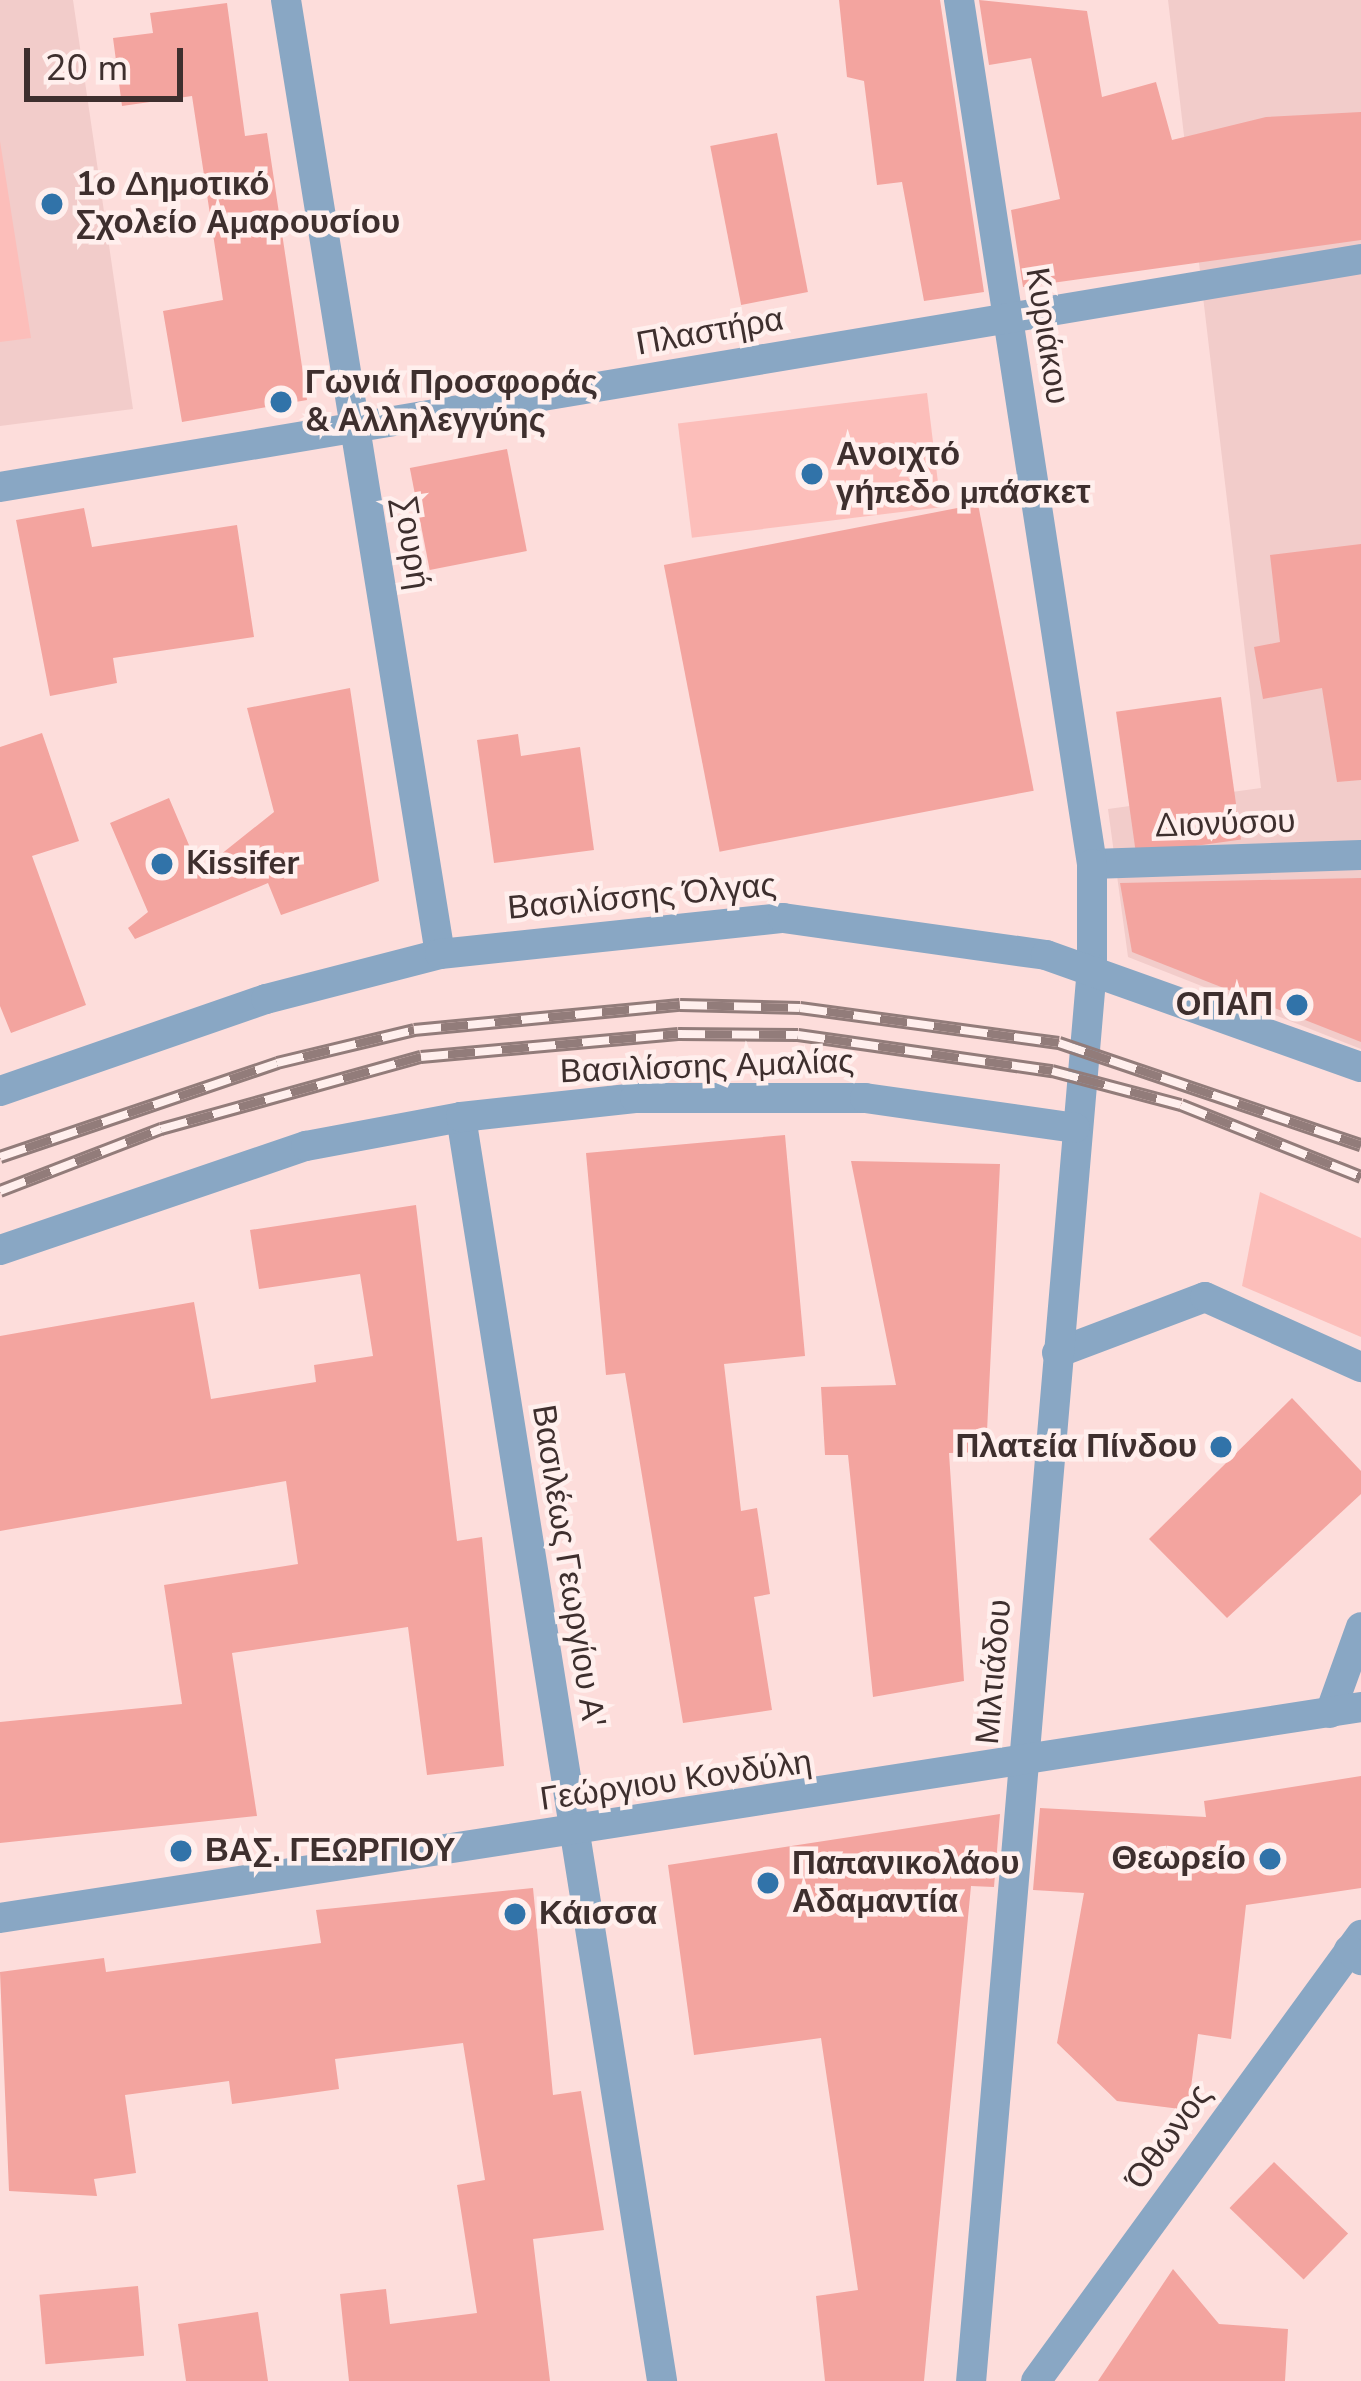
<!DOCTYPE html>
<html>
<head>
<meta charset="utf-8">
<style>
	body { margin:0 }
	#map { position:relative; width:1361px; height:2381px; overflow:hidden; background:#fddddb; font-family:"Nunito Sans",sans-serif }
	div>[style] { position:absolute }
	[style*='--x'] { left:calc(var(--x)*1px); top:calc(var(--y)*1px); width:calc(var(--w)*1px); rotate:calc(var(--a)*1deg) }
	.built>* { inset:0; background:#f2ccca }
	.green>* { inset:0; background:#fcbeba; transform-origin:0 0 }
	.building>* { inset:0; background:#f3a49f; transform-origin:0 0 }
	.pedestrian>* { height:30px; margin:-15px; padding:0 15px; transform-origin:15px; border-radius:15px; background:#89a7c4 }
	.minor>* { height:30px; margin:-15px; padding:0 15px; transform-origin:15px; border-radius:15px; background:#89a7c4 }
	.tertiary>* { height:30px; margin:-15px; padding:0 15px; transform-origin:15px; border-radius:15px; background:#89a7c4 }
	.rail>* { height:14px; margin-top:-7px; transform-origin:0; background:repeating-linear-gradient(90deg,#ffefed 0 27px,#927c7a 0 54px); box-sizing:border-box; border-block:3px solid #927c7a }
	.dots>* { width:33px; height:33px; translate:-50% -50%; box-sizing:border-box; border:6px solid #ffefed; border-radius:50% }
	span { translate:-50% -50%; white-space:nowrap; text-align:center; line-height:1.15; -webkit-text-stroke:9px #ffefed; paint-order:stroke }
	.poi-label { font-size:33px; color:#3e2f2e; font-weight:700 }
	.left { translate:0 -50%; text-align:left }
	.right { translate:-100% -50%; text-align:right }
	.street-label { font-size:33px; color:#3e2f2e }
	.scale { position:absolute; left:24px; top:48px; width:159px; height:54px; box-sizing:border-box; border:6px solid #3e2f2e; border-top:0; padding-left:15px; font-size:36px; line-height:42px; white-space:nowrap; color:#3e2f2e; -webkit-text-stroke:9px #ffefed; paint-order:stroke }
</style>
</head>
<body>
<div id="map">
	<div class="built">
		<i style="clip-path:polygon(0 0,73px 0,133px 409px,0 426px)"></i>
		<i style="clip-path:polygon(1168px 0,1361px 0,1361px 1049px,1128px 957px,1108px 809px,1261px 788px)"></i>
	</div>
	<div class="green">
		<i style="clip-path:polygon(0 141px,31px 338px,0 342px)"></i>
		<i style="left:927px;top:393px;width:115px;height:251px;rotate:83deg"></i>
		<i style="clip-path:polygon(1260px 1192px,1361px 1238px,1361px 1337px,1242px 1286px)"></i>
	</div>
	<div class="building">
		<i style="clip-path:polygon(839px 0,940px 0,984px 292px,924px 301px,902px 182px,877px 185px,864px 81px,847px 77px)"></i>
		<i style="clip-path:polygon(979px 0,1087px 11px,1102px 97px,1156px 82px,1172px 140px,1266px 117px,1361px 112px,1361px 240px,1023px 287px,1011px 210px,1060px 199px,1031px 58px,989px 65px)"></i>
		<i style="clip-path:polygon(227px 3px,245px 136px,267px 133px,307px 400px,182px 422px,163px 311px,223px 300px,192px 96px,122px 106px,113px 38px,153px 33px,150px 13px)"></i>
		<i style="left:777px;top:133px;width:162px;height:68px;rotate:79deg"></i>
		<i style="left:507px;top:449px;width:104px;height:99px;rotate:79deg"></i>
		<i style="left:978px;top:504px;width:292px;height:320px;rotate:79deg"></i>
		<i style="clip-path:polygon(84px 508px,92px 547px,237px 525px,254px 637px,113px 658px,117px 683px,50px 696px,16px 520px)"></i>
		<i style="clip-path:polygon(1361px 544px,1361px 780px,1337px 782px,1322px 688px,1263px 699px,1254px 647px,1280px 642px,1270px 555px)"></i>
		<i style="clip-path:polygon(350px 688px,379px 881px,281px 915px,268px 883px,135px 939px,128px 928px,148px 912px,110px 823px,169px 798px,200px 871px,274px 812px,247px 708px)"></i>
		<i style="left:1221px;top:697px;width:144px;height:106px;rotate:82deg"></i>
		<i style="clip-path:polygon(42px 733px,79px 841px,32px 856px,86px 1005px,11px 1033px,0 1006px,0 747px)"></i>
		<i style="clip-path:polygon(518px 734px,521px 756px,580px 747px,594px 850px,494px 863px,477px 740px)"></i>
		<i style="clip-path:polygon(1361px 878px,1361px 1042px,1132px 952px,1120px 883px)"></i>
		<i style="clip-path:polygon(785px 1135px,805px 1356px,724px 1364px,741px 1511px,757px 1508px,770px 1594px,754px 1597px,772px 1710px,683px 1723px,625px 1373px,606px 1375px,586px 1153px)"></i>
		<i style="clip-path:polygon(851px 1161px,1000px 1164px,986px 1452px,949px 1453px,964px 1681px,873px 1697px,848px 1455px,825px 1455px,821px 1387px,896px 1385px)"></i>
		<i style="clip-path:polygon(416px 1205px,457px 1541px,482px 1537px,504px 1766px,427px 1775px,408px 1627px,232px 1653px,257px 1816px,0 1843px,0 1722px,182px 1704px,164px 1585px,298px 1564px,286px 1481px,0 1531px,0 1336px,194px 1302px,211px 1399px,316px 1382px,314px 1365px,373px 1356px,360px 1274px,259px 1289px,250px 1230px)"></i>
		<i style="clip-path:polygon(1292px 1398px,1361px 1471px,1361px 1494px,1227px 1618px,1149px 1539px)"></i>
		<i style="clip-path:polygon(1361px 1776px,1361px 1888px,1246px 1905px,1231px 2039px,1198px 2034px,1188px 2110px,1117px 2101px,1057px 2043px,1084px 1893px,1033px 1890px,1040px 1808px,1206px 1817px,1204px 1801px)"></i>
		<i style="clip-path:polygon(1000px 1814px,994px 1887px,971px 1886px,924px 2381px,825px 2381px,816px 2296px,858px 2290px,821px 2038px,694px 2055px,668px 1865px)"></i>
		<i style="clip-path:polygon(533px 1888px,553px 2095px,581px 2091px,604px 2230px,533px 2239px,550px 2381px,349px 2381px,340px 2294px,386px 2289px,390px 2324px,477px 2313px,457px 2185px,485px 2180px,463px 2043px,335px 2059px,339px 2089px,232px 2104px,229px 2081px,125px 2095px,136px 2173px,94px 2179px,97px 2196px,9px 2191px,0 1972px,104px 1958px,106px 1972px,321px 1943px,316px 1910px)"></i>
		<i style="left:1274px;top:2162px;width:103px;height:64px;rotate:44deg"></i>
		<i style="clip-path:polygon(1173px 2269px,1219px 2324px,1288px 2329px,1285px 2381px,1098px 2381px)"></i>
		<i style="left:138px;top:2286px;width:70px;height:99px;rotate:85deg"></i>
		<i style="clip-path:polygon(258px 2312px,268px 2381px,186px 2381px,178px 2324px)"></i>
	</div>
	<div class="pedestrian">
		<i style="--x:1092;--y:864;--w:269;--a:-1.9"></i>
		<i style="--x:1057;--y:1353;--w:158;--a:-20.7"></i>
		<i style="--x:1205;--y:1297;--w:171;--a:24.2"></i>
		<i style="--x:1330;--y:1713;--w:91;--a:-70.2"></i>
		<i style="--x:1036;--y:2381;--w:552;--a:-53.92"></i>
	</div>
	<div class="minor">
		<i style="--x:959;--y:0;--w:874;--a:81.25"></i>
		<i style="--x:1092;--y:864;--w:104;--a:90"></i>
		<i style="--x:1092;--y:968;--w:1418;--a:94.89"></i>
		<i style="--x:0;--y:487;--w:1380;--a:-9.51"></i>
		<i style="--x:461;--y:1117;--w:1280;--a:80.96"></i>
		<i style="--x:0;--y:1918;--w:1377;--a:-8.81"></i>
		<i style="--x:1349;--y:1950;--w:16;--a:40"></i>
	</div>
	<div class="tertiary">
		<i style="--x:286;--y:0;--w:966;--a:80.83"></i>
		<i style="--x:0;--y:1091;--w:281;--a:-19.1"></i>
		<i style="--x:266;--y:999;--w:180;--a:-14.5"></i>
		<i style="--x:440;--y:954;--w:345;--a:-6"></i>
		<i style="--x:783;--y:918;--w:266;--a:8"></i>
		<i style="--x:1046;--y:955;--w:334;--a:19.6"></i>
		<i style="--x:0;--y:1250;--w:323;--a:-18.8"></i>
		<i style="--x:306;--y:1146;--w:158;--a:-10.6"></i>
		<i style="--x:461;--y:1117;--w:175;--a:-6.2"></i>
		<i style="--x:635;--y:1098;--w:230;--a:0"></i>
		<i style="--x:865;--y:1098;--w:212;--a:8.1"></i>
	</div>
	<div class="rail">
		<i style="--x:0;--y:1157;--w:293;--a:-18.7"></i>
		<i style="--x:277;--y:1063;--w:141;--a:-13.5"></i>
		<i style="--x:414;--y:1030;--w:267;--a:-5.4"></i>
		<i style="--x:680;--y:1005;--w:120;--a:1.4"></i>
		<i style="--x:800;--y:1008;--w:261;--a:7.7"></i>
		<i style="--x:1059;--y:1043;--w:319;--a:18.7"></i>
		<i style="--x:0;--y:1191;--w:173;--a:-21.1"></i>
		<i style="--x:161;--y:1129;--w:270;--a:-15.5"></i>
		<i style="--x:421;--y:1057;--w:258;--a:-5.1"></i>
		<i style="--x:678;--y:1034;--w:120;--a:0.5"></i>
		<i style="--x:798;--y:1035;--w:257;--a:8.1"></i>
		<i style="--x:1052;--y:1071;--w:133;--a:14.8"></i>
		<i style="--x:1181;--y:1105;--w:194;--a:21.8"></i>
	</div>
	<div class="dots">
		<i style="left:52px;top:204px;background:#3173a9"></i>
		<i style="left:281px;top:402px;background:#3173a9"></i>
		<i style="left:812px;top:474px;background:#3173a9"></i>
		<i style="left:162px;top:864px;background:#3173a9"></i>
		<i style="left:1297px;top:1005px;background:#3173a9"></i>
		<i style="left:1221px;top:1447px;background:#3173a9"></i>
		<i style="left:181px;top:1851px;background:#3173a9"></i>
		<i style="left:1270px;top:1859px;background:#3173a9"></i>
		<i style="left:768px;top:1883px;background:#3173a9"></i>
		<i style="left:515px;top:1914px;background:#3173a9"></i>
	</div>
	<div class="poi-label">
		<span class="left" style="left:76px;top:204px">1ο Δημοτικό<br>Σχολείο Αμαρουσίου</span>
		<span class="left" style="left:305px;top:402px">Γωνιά Προσφοράς<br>&amp; Αλληλεγγύης</span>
		<span class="left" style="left:836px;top:474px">Ανοιχτό<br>γήπεδο μπάσκετ</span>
		<span class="left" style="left:186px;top:864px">Kissifer</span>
		<span class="right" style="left:1273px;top:1005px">ΟΠΑΠ</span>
		<span class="right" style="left:1197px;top:1447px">Πλατεία Πίνδου</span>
		<span class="left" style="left:205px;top:1851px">ΒΑΣ. ΓΕΩΡΓΙΟΥ</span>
		<span class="right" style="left:1246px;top:1859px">Θεωρείο</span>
		<span class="left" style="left:792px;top:1883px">Παπανικολάου<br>Αδαμαντία</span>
		<span class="left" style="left:539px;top:1914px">Κάισσα</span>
	</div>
	<div class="street-label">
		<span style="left:710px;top:332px;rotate:-10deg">Πλαστήρα</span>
		<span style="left:1047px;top:336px;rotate:81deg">Κυριάκου</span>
		<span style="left:411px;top:543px;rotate:81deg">Σουρή</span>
		<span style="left:1225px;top:824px;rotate:-2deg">Διονύσου</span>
		<span style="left:642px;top:897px;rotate:-5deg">Βασιλίσσης Όλγας</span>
		<span style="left:707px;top:1067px;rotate:-2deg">Βασιλίσσης Αμαλίας</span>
		<span style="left:568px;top:1566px;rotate:81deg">Βασιλέως Γεωργίου Α'</span>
		<span style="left:994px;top:1672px;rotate:-85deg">Μιλτιάδου</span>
		<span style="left:676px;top:1781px;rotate:-8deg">Γεώργιου Κονδύλη</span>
		<span style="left:1169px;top:2137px;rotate:-54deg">Όθωνος</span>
	</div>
	<div class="scale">20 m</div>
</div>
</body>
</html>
